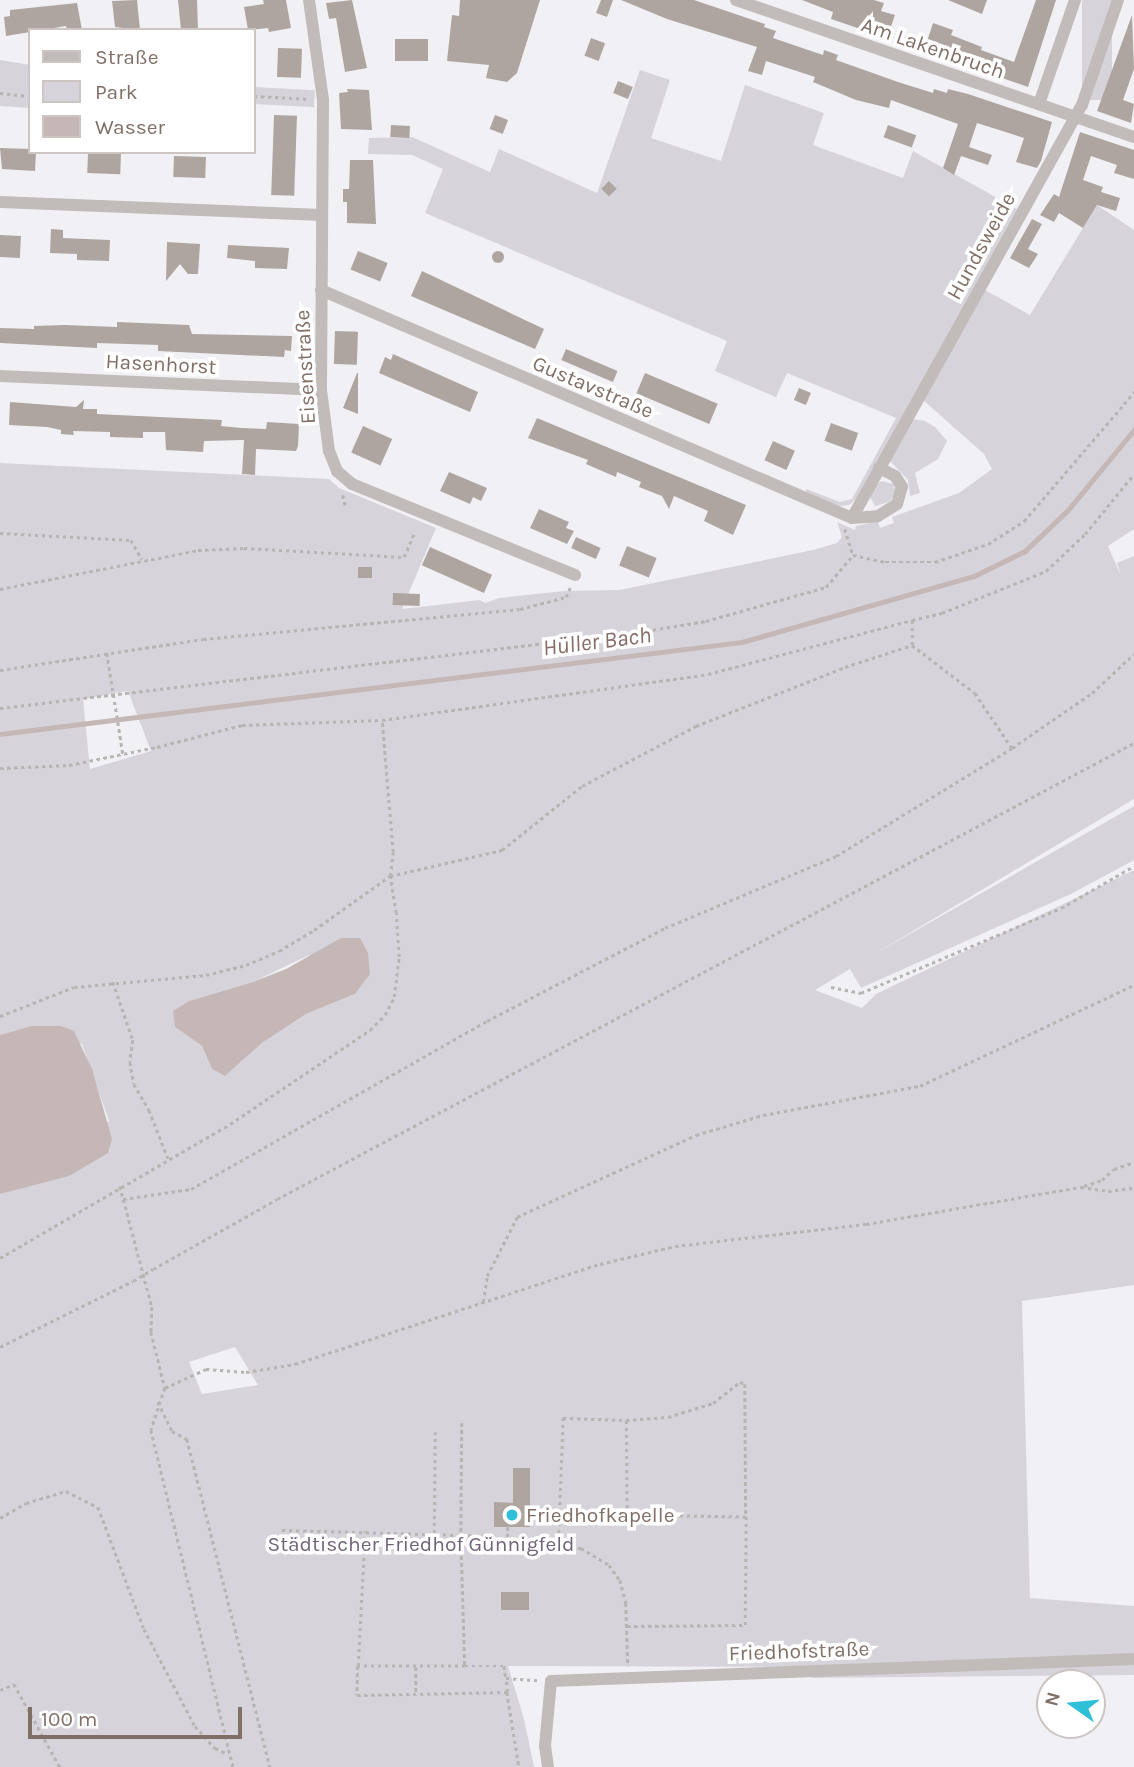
<!DOCTYPE html>
<html>
<head>
<meta charset="utf-8">
<style>
	body { margin:0 }
	#map { position:relative; width:1134px; height:1767px; overflow:hidden; background:#f1f1f5; font-family:Karla,sans-serif }
	div>[style] { position:absolute }
	[style*='--x'] { left:calc(var(--x)*1px); top:calc(var(--y)*1px); width:calc(var(--w)*1px); rotate:calc(var(--a)*1deg) }
	.green>* { inset:0; background:#d7d3db; transform-origin:0 0 }
	.water>* { inset:0; background:#c5b7b5 }
	.stream>* { height:4.5px; margin:-2.25px; padding:0 2.25px; transform-origin:2.25px; border-radius:2.25px; background:#c5b7b5 }
	.building>* { inset:0; background:#aea5a1; transform-origin:0 0 }
	.round { border-radius:50% }
	.path>* { height:2.5px; margin-top:-1.25px; transform-origin:0; background:repeating-linear-gradient(90deg,#b8b4b2 0 3.5px,transparent 0 7px) }
	.street>* { height:12px; margin:-6px; padding:0 6px; transform-origin:6px; border-radius:6px; background:#c1bcb9 }
	.path-bridge>* { height:2.5px; margin-top:-1.25px; transform-origin:0; background:repeating-linear-gradient(90deg,#b8b4b2 0 3.5px,transparent 0 7px) }
	.dots>* { width:19px; height:19px; translate:-50% -50%; box-sizing:border-box; border:4px solid #fff; border-radius:50% }
	span { translate:-50% -50%; white-space:nowrap; text-align:center; line-height:1.15; -webkit-text-stroke:7px #fff; paint-order:stroke }
	.street-label { font-size:21px; color:#806f66 }
	.poi-label { font-size:21px; color:#806f66 }
	.left { translate:0 -50%; text-align:left }
	.park-label { font-size:21px; color:#726478 }
	.water-label { font-size:23px; color:#856c66; font-style:italic }
	.legend { position:absolute; left:28px; top:28px; width:228px; height:126px; box-sizing:border-box; background:#fff; border:2px solid #ccc5c2; margin:0; padding:9px 12px; list-style:none; font-size:21px; color:#806f66 }
	.legend li { display:flex; align-items:center; gap:14px; height:35px }
	.legend b { width:35px; border:2px solid #ccc5c2 }
	.north { position:absolute; left:1036px; top:1669px; width:70px; height:70px; box-sizing:border-box; background:#fff; border:2px solid #ccc5c2; border-radius:50%; rotate:285deg; font-size:19px; font-weight:700; line-height:28px; text-align:center; color:#806f66 }
	.north::after { content:''; display:block; margin:auto; width:24px; height:32px; background:#2fbfd7; clip-path:polygon(50% 0,100% 100%,50% 72%,0 100%) }
	.scale { position:absolute; left:28px; top:1707px; width:214px; height:32px; box-sizing:border-box; border:4px solid #806f66; border-top:0; padding-left:9px; font-size:21px; line-height:24px; white-space:nowrap; color:#806f66; -webkit-text-stroke:5px #fff; paint-order:stroke }
</style>
</head>
<body>
<div id="map">
	<div class="green">
		<i style="left:1082px;top:0;width:30px;height:100px"></i>
		<i style="clip-path:polygon(0 60px,30px 65px,30px 108px,0 106px)"></i>
		<i style="clip-path:polygon(640px 70px,670px 80px,651px 138px,721px 161px,745px 85px,824px 113px,813px 145px,903px 178px,913px 151px,1017px 209px,856px 499px,849px 505px,839px 506px,806px 493px,806px 489px,840px 502px,852px 499px,896px 418px,787px 373px,776px 397px,715px 371px,727px 341px,425px 213px,443px 169px,412px 155px,368px 154px,369px 138px,412px 137px,490px 172px,499px 149px,597px 193px)"></i>
		<i style="left:254px;top:87px;width:61px;height:17px;rotate:3deg"></i>
		<i style="clip-path:polygon(evenodd,1097px 205px,1134px 230px,1134px 529px,1108px 546px,1121px 576px,1117px 563px,1134px 556px,1134px 799px,873px 955px,1134px 806px,1134px 860px,1071px 894px,861px 988px,850px 969px,815px 990px,862px 1008px,876px 994px,1134px 870px,1134px 1285px,1022px 1301px,1030px 1598px,1134px 1606px,1134px 1675px,812px 1678px,809px 1667px,508px 1666px,524px 1719px,534px 1767px,0 1767px,0 1194px,22px 1187px,109px 1121px,82px 1044px,31px 1026px,0 1035px,0 463px,329px 479px,339px 488px,436px 528px,402px 609px,480px 600px,485px 603px,499px 598px,564px 591px,620px 590px,813px 550px,837px 543px,842px 537px,837px 522px,855px 530px,856px 526px,878px 521px,880px 528px,894px 523px,892px 517px,959px 493px,992px 469px,984px 454px,923px 400px,985px 290px,1030px 315px,1097px 205px,128px 691px,151px 751px,90px 769px,83px 699px,128px 691px,1097px 205px,309px 955px,355px 994px,306px 1014px,262px 1043px,225px 1076px,212px 1069px,202px 1046px,175px 1027px,189px 1001px,253px 982px,309px 955px,1097px 205px,235px 1347px,258px 1385px,202px 1394px,189px 1362px,235px 1347px)"></i>
		<i style="clip-path:polygon(912px 419px,925px 421px,935px 427px,947px 441px,938px 459px,915px 473px,920px 493px,910px 496px,908px 480px,890px 461px)"></i>
		<i style="clip-path:polygon(882px 481px,893px 484px,896px 493px,889px 502px,875px 506px,870px 497px,877px 484px)"></i>
	</div>
	<div class="water">
		<i style="clip-path:polygon(341px 938px,360px 938px,368px 953px,370px 974px,355px 994px,306px 1014px,262px 1043px,225px 1076px,212px 1069px,202px 1046px,175px 1027px,173px 1011px,189px 1001px,253px 982px,286px 969px)"></i>
		<i style="clip-path:polygon(31px 1026px,61px 1026px,74px 1031px,92px 1069px,112px 1139px,108px 1153px,69px 1176px,0 1194px,0 1035px)"></i>
	</div>
	<div class="stream">
		<i style="--x:0;--y:734;--w:748;--a:-7.07"></i>
		<i style="--x:742;--y:642;--w:241;--a:-15.9"></i>
		<i style="--x:974;--y:576;--w:57;--a:-26.1"></i>
		<i style="--x:1025;--y:551;--w:59;--a:-43.6"></i>
		<i style="--x:1068;--y:510;--w:104;--a:-50.5"></i>
	</div>
	<div class="building">
		<i style="clip-path:polygon(137px 0,140px 30px,115px 27px,112px 1px)"></i>
		<i style="clip-path:polygon(178px 0,197px 0,198px 30px,181px 30px)"></i>
		<i style="clip-path:polygon(263px 0,286px 0,291px 28px,269px 32px,268px 28px,248px 30px,244px 7px,264px 4px)"></i>
		<i style="clip-path:polygon(352px 0,367px 68px,345px 72px,336px 18px,329px 19px,326px 3px)"></i>
		<i style="clip-path:polygon(460px 0,540px 0,517px 73px,507px 82px,486px 78px,489px 65px,447px 61px,452px 15px,459px 16px)"></i>
		<i style="clip-path:polygon(601px 0,613px 0,607px 17px,596px 13px)"></i>
		<i style="clip-path:polygon(621px 0,694px 0,765px 24px,764px 27px,776px 31px,773px 38px,823px 55px,824px 50px,838px 55px,836px 60px,898px 82px,933px 93px,934px 89px,947px 93px,948px 89px,968px 94px,1052px 122px,1041px 161px,1037px 168px,1016px 162px,1024px 138px,977px 123px,969px 147px,992px 155px,988px 165px,961px 156px,954px 175px,943px 168px,958px 124px,891px 100px,889px 108px,856px 100px,813px 82px,815px 77px,766px 61px,762px 75px,748px 71px,757px 47px,667px 19px)"></i>
		<i style="clip-path:polygon(802px 0,874px 0,884px 3px,881px 11px,895px 15px,887px 38px,831px 19px,833px 12px)"></i>
		<i style="clip-path:polygon(948px 0,987px 0,982px 14px)"></i>
		<i style="clip-path:polygon(1036px 0,1056px 0,1028px 87px,924px 51px,933px 23px,953px 30px,951px 35px,982px 47px,981px 50px,1014px 62px)"></i>
		<i style="clip-path:polygon(77px 3px,82px 30px,67px 30px,66px 26px,6px 36px,4px 17px,10px 16px,10px 10px)"></i>
		<i style="clip-path:polygon(1132px 15px,1134px 69px,1123px 100px,1134px 104px,1131px 123px,1097px 111px)"></i>
		<i style="left:591px;top:38px;width:15px;height:19px;rotate:20deg"></i>
		<i style="left:395px;top:39px;width:33px;height:22px"></i>
		<i style="left:278px;top:48px;width:24px;height:29px;rotate:2deg"></i>
		<i style="left:618px;top:81px;width:16px;height:13px;rotate:22deg"></i>
		<i style="clip-path:polygon(347px 89px,369px 90px,372px 130px,341px 129px,339px 93px,348px 92px)"></i>
		<i style="left:274px;top:115px;width:23px;height:80px;rotate:2deg"></i>
		<i style="left:495px;top:115px;width:14px;height:15px;rotate:21deg"></i>
		<i style="left:391px;top:125px;width:19px;height:12px;rotate:3deg"></i>
		<i style="left:888px;top:125px;width:30px;height:13px;rotate:20deg"></i>
		<i style="clip-path:polygon(1080px 132px,1134px 150px,1134px 179px,1114px 173px,1117px 165px,1091px 156px,1083px 180px,1103px 187px,1101px 192px,1120px 198px,1116px 211px,1097px 205px,1083px 228px,1059px 213px,1054px 222px,1040px 215px,1054px 194px,1059px 197px)"></i>
		<i style="clip-path:polygon(0 148px,30px 149px,30px 152px,36px 152px,35px 171px,2px 169px)"></i>
		<i style="left:88px;top:152px;width:33px;height:21px;rotate:2deg"></i>
		<i style="left:174px;top:156px;width:32px;height:21px;rotate:2deg"></i>
		<i style="clip-path:polygon(350px 160px,373px 160px,376px 224px,347px 223px,347px 202px,343px 202px,343px 189px,349px 189px)"></i>
		<i style="left:609px;top:181px;width:11px;height:11px;rotate:45deg"></i>
		<i style="clip-path:polygon(1032px 219px,1042px 224px,1028px 249px,1038px 254px,1029px 268px,1010px 258px)"></i>
		<i style="clip-path:polygon(51px 229px,63px 230px,63px 238px,110px 240px,109px 261px,77px 260px,77px 254px,50px 253px)"></i>
		<i style="left:0;top:235px;width:21px;height:22px;rotate:3deg"></i>
		<i style="clip-path:polygon(167px 242px,200px 244px,198px 274px,188px 274px,180px 264px,166px 281px)"></i>
		<i style="clip-path:polygon(228px 245px,289px 248px,287px 269px,255px 268px,255px 261px,227px 258px)"></i>
		<i class="round" style="left:492px;top:251px;width:12px;height:12px"></i>
		<i style="left:358px;top:251px;width:32px;height:20px;rotate:22deg"></i>
		<i style="clip-path:polygon(422px 271px,544px 329px,535px 349px,411px 296px)"></i>
		<i style="clip-path:polygon(117px 322px,189px 325px,192px 334px,292px 336px,291px 351px,285px 350px,284px 357px,158px 351px,158px 345px,97px 343px,97px 348px,0 343px,0 328px,34px 329px,34px 326px,65px 325px,117px 327px)"></i>
		<i style="left:335px;top:331px;width:23px;height:33px;rotate:2deg"></i>
		<i style="left:566px;top:349px;width:56px;height:12px;rotate:23deg"></i>
		<i style="clip-path:polygon(393px 354px,478px 392px,470px 412px,379px 373px,385px 357px,391px 360px)"></i>
		<i style="clip-path:polygon(357px 373px,358px 373px,358px 414px,343px 408px)"></i>
		<i style="left:645px;top:373px;width:79px;height:22px;rotate:23deg"></i>
		<i style="left:799px;top:388px;width:13px;height:13px;rotate:23deg"></i>
		<i style="clip-path:polygon(84px 400px,83px 409px,97px 409px,97px 414px,222px 420px,221px 426px,241px 428px,266px 429px,267px 422px,299px 424px,298px 446px,296px 451px,256px 449px,255px 475px,242px 474px,244px 440px,204px 441px,203px 452px,166px 450px,165px 432px,143px 432px,143px 438px,110px 437px,110px 432px,73px 431px,74px 435px,61px 434px,61px 430px,47px 427px,9px 425px,10px 402px,76px 407px)"></i>
		<i style="clip-path:polygon(537px 418px,746px 505px,733px 535px,704px 521px,708px 511px,674px 496px,669px 509px,662px 496px,639px 487px,641px 482px,617px 472px,616px 477px,586px 464px,588px 460px,528px 438px)"></i>
		<i style="left:831px;top:423px;width:29px;height:19px;rotate:20deg"></i>
		<i style="left:363px;top:426px;width:32px;height:29px;rotate:24deg"></i>
		<i style="left:773px;top:441px;width:24px;height:21px;rotate:24deg"></i>
		<i style="clip-path:polygon(449px 472px,487px 488px,481px 501px,473px 497px,470px 504px,440px 491px)"></i>
		<i style="clip-path:polygon(539px 509px,569px 522px,566px 528px,574px 531px,567px 544px,530px 528px)"></i>
		<i style="left:576px;top:537px;width:27px;height:12px;rotate:24deg"></i>
		<i style="left:627px;top:546px;width:32px;height:21px;rotate:22deg"></i>
		<i style="left:430px;top:547px;width:68px;height:20px;rotate:24deg"></i>
		<i style="left:358px;top:567px;width:14px;height:11px"></i>
		<i style="left:393px;top:593px;width:27px;height:12px;rotate:2deg"></i>
		<i style="clip-path:polygon(513px 1468px,530px 1468px,530px 1527px,494px 1527px,494px 1502px,513px 1503px)"></i>
		<i style="left:501px;top:1592px;width:28px;height:18px"></i>
	</div>
	<div class="path">
		<i style="--x:0;--y:93;--w:30;--a:6"></i>
		<i style="--x:254;--y:96;--w:56;--a:3.1"></i>
		<i style="--x:343;--y:495;--w:13;--a:77"></i>
		<i style="--x:845;--y:529;--w:27;--a:73"></i>
		<i style="--x:0;--y:533;--w:131;--a:3.1"></i>
		<i style="--x:131;--y:540;--w:22;--a:60"></i>
		<i style="--x:0;--y:589;--w:202;--a:-11.1"></i>
		<i style="--x:198;--y:550;--w:46;--a:-2.5"></i>
		<i style="--x:244;--y:548;--w:160;--a:3.2"></i>
		<i style="--x:404;--y:557;--w:25;--a:-67"></i>
		<i style="--x:912;--y:645;--w:25;--a:-90"></i>
		<i style="--x:912;--y:620;--w:31;--a:-13"></i>
		<i style="--x:942;--y:613;--w:112;--a:-22"></i>
		<i style="--x:1046;--y:571;--w:54;--a:-43.5"></i>
		<i style="--x:1085;--y:534;--w:77;--a:-50.8"></i>
		<i style="--x:912;--y:645;--w:79;--a:37.3"></i>
		<i style="--x:975;--y:693;--w:66;--a:56.1"></i>
		<i style="--x:107;--y:653;--w:102;--a:81"></i>
		<i style="--x:0;--y:670;--w:205;--a:-8.7"></i>
		<i style="--x:203;--y:639;--w:318;--a:-5.4"></i>
		<i style="--x:520;--y:609;--w:48;--a:-14.6"></i>
		<i style="--x:566;--y:597;--w:10;--a:-66"></i>
		<i style="--x:0;--y:708;--w:644;--a:-6.78"></i>
		<i style="--x:639;--y:632;--w:68;--a:-9.3"></i>
		<i style="--x:706;--y:621;--w:125;--a:-15.8"></i>
		<i style="--x:826;--y:587;--w:42;--a:-49.8"></i>
		<i style="--x:853;--y:555;--w:33;--a:12"></i>
		<i style="--x:885;--y:562;--w:50;--a:0"></i>
		<i style="--x:935;--y:562;--w:56;--a:-18.8"></i>
		<i style="--x:988;--y:544;--w:43;--a:-32.6"></i>
		<i style="--x:1024;--y:521;--w:170;--a:-49.5"></i>
		<i style="--x:0;--y:768;--w:69;--a:-2.5"></i>
		<i style="--x:69;--y:765;--w:90;--a:-11.6"></i>
		<i style="--x:157;--y:747;--w:88;--a:-14.5"></i>
		<i style="--x:242;--y:725;--w:140;--a:-2"></i>
		<i style="--x:382;--y:720;--w:329;--a:-8"></i>
		<i style="--x:708;--y:674;--w:211;--a:-14.8"></i>
		<i style="--x:113;--y:982;--w:61;--a:71"></i>
		<i style="--x:133;--y:1040;--w:22;--a:98"></i>
		<i style="--x:130;--y:1062;--w:22;--a:80"></i>
		<i style="--x:134;--y:1084;--w:30;--a:60"></i>
		<i style="--x:149;--y:1110;--w:52;--a:68.4"></i>
		<i style="--x:831;--y:987;--w:31;--a:11"></i>
		<i style="--x:861;--y:993;--w:217;--a:-23"></i>
		<i style="--x:1061;--y:908;--w:84;--a:-29.9"></i>
		<i style="--x:0;--y:1016;--w:79;--a:-21.4"></i>
		<i style="--x:74;--y:987;--w:133;--a:-5.2"></i>
		<i style="--x:206;--y:975;--w:41;--a:-14"></i>
		<i style="--x:246;--y:965;--w:36;--a:-23"></i>
		<i style="--x:279;--y:951;--w:41;--a:-31"></i>
		<i style="--x:314;--y:930;--w:93;--a:-35.4"></i>
		<i style="--x:390;--y:876;--w:115;--a:-13.1"></i>
		<i style="--x:502;--y:850;--w:102;--a:-38.7"></i>
		<i style="--x:582;--y:786;--w:129;--a:-27.8"></i>
		<i style="--x:696;--y:726;--w:160;--a:-21.6"></i>
		<i style="--x:845;--y:667;--w:71;--a:-18.2"></i>
		<i style="--x:120;--y:1186;--w:125;--a:75.2"></i>
		<i style="--x:152;--y:1307;--w:25;--a:92"></i>
		<i style="--x:151;--y:1332;--w:58;--a:76"></i>
		<i style="--x:165;--y:1388;--w:44;--a:108.4"></i>
		<i style="--x:151;--y:1430;--w:347;--a:76.3"></i>
		<i style="--x:1084;--y:1186;--w:19;--a:-18"></i>
		<i style="--x:1102;--y:1180;--w:16;--a:-43"></i>
		<i style="--x:1114;--y:1169;--w:21;--a:-19"></i>
		<i style="--x:123;--y:1199;--w:69;--a:-8.4"></i>
		<i style="--x:191;--y:1189;--w:340;--a:-29.6"></i>
		<i style="--x:487;--y:1021;--w:201;--a:-27.6"></i>
		<i style="--x:665;--y:928;--w:186;--a:-22.8"></i>
		<i style="--x:836;--y:856;--w:206;--a:-31.5"></i>
		<i style="--x:1012;--y:748;--w:97;--a:-34.5"></i>
		<i style="--x:1092;--y:693;--w:57;--a:-42.9"></i>
		<i style="--x:0;--y:1258;--w:266;--a:-30.2"></i>
		<i style="--x:230;--y:1124;--w:169;--a:-33.9"></i>
		<i style="--x:370;--y:1030;--w:21;--a:-45"></i>
		<i style="--x:385;--y:1015;--w:20;--a:-63"></i>
		<i style="--x:394;--y:997;--w:40;--a:-82.9"></i>
		<i style="--x:399;--y:957;--w:44;--a:-93.9"></i>
		<i style="--x:396;--y:913;--w:37;--a:-99"></i>
		<i style="--x:390;--y:876;--w:24;--a:-83"></i>
		<i style="--x:393;--y:852;--w:132;--a:-94.8"></i>
		<i style="--x:153;--y:1269;--w:142;--a:-29.4"></i>
		<i style="--x:277;--y:1199;--w:971;--a:-28.02"></i>
		<i style="--x:483;--y:1302;--w:26;--a:-81"></i>
		<i style="--x:487;--y:1276;--w:66;--a:-63"></i>
		<i style="--x:517;--y:1217;--w:197;--a:-24.6"></i>
		<i style="--x:696;--y:1135;--w:70;--a:-16.6"></i>
		<i style="--x:763;--y:1115;--w:160;--a:-10.5"></i>
		<i style="--x:920;--y:1086;--w:237;--a:-25.3"></i>
		<i style="--x:0;--y:1347;--w:148;--a:-26.4"></i>
		<i style="--x:165;--y:1388;--w:45;--a:-24.9"></i>
		<i style="--x:206;--y:1369;--w:40;--a:4.3"></i>
		<i style="--x:246;--y:1372;--w:50;--a:-9.3"></i>
		<i style="--x:295;--y:1364;--w:321;--a:-18.2"></i>
		<i style="--x:600;--y:1264;--w:77;--a:-13.5"></i>
		<i style="--x:675;--y:1246;--w:192;--a:-6.6"></i>
		<i style="--x:866;--y:1224;--w:218;--a:-9.8"></i>
		<i style="--x:1081;--y:1187;--w:27;--a:8"></i>
		<i style="--x:1108;--y:1191;--w:26;--a:-7"></i>
		<i style="--x:158;--y:1402;--w:32;--a:64"></i>
		<i style="--x:172;--y:1431;--w:17;--a:28"></i>
		<i style="--x:187;--y:1439;--w:338;--a:75.8"></i>
		<i style="--x:462;--y:1423;--w:112;--a:90.5"></i>
		<i style="--x:461;--y:1535;--w:28;--a:2"></i>
		<i style="--x:489;--y:1536;--w:21;--a:28"></i>
		<i style="--x:559;--y:1515;--w:67;--a:0"></i>
		<i style="--x:0;--y:1518;--w:30;--a:-30"></i>
		<i style="--x:26;--y:1503;--w:42;--a:-16.7"></i>
		<i style="--x:66;--y:1491;--w:36;--a:27"></i>
		<i style="--x:98;--y:1507;--w:130;--a:69.3"></i>
		<i style="--x:144;--y:1629;--w:110;--a:62.3"></i>
		<i style="--x:195;--y:1726;--w:30;--a:48"></i>
		<i style="--x:215;--y:1748;--w:14;--a:25"></i>
		<i style="--x:508;--y:1527;--w:19;--a:90"></i>
		<i style="--x:508;--y:1546;--w:73;--a:1.6"></i>
		<i style="--x:581;--y:1548;--w:33;--a:31"></i>
		<i style="--x:609;--y:1565;--w:19;--a:54"></i>
		<i style="--x:620;--y:1580;--w:24;--a:75"></i>
		<i style="--x:626;--y:1603;--w:63;--a:88.2"></i>
		<i style="--x:282;--y:1530;--w:179;--a:1.6"></i>
		<i style="--x:461;--y:1535;--w:131;--a:88.3"></i>
		<i style="--x:465;--y:1666;--w:39;--a:0"></i>
		<i style="--x:504;--y:1666;--w:12;--a:81"></i>
		<i style="--x:506;--y:1678;--w:31;--a:4"></i>
		<i style="--x:434;--y:1533;--w:101;--a:-89.4"></i>
		<i style="--x:558;--y:1547;--w:129;--a:-87.8"></i>
		<i style="--x:563;--y:1418;--w:63;--a:1.8"></i>
		<i style="--x:626;--y:1420;--w:42;--a:-4.1"></i>
		<i style="--x:668;--y:1417;--w:47;--a:-17.3"></i>
		<i style="--x:713;--y:1403;--w:34;--a:-38"></i>
		<i style="--x:740;--y:1382;--w:5;--a:22"></i>
		<i style="--x:745;--y:1384;--w:133;--a:89.6"></i>
		<i style="--x:746;--y:1517;--w:119;--a:-179"></i>
		<i style="--x:627;--y:1515;--w:95;--a:-90.6"></i>
		<i style="--x:627;--y:1626;--w:118;--a:-0.5"></i>
		<i style="--x:745;--y:1625;--w:108;--a:-89.5"></i>
		<i style="--x:358;--y:1666;--w:135;--a:-87"></i>
		<i style="--x:465;--y:1666;--w:107;--a:180"></i>
		<i style="--x:358;--y:1666;--w:29;--a:92"></i>
		<i style="--x:357;--y:1695;--w:150;--a:-1.1"></i>
		<i style="--x:507;--y:1692;--w:14;--a:-94"></i>
		<i style="--x:416;--y:1667;--w:26;--a:90"></i>
		<i style="--x:0;--y:1690;--w:15;--a:-23"></i>
		<i style="--x:14;--y:1684;--w:95;--a:61"></i>
		<i style="--x:507;--y:1692;--w:76;--a:80.9"></i>
	</div>
	<div class="street">
		<i style="--x:309;--y:0;--w:101;--a:82"></i>
		<i style="--x:323;--y:100;--w:290;--a:90.4"></i>
		<i style="--x:321;--y:390;--w:62;--a:82.5"></i>
		<i style="--x:329;--y:451;--w:22;--a:68"></i>
		<i style="--x:337;--y:471;--w:20;--a:41"></i>
		<i style="--x:352;--y:484;--w:241;--a:22.2"></i>
		<i style="--x:736;--y:0;--w:421;--a:19"></i>
		<i style="--x:1039;--y:104;--w:110;--a:-70.9"></i>
		<i style="--x:0;--y:202;--w:321;--a:2.3"></i>
		<i style="--x:321;--y:290;--w:578;--a:23.24"></i>
		<i style="--x:852;--y:518;--w:26;--a:-4"></i>
		<i style="--x:878;--y:516;--w:22;--a:-32"></i>
		<i style="--x:897;--y:504;--w:18;--a:-74"></i>
		<i style="--x:902;--y:487;--w:13;--a:-122"></i>
		<i style="--x:895;--y:476;--w:18;--a:-153"></i>
		<i style="--x:0;--y:376;--w:321;--a:2.5"></i>
		<i style="--x:852;--y:518;--w:473;--a:-60.9"></i>
		<i style="--x:1082;--y:105;--w:111;--a:-71.1"></i>
		<i style="--x:548;--y:1767;--w:21;--a:-98"></i>
		<i style="--x:545;--y:1746;--w:65;--a:-84.7"></i>
		<i style="--x:551;--y:1681;--w:583;--a:-2.16"></i>
	</div>
	<div class="path-bridge">
		<i style="--x:133;--y:1281;--w:23;--a:-31"></i>
	</div>
	<div class="dots">
		<i style="left:512px;top:1515px;background:#2fbfd7"></i>
	</div>
	<div class="street-label">
		<span style="left:933px;top:48px;rotate:19deg">Am Lakenbruch</span>
		<span style="left:981px;top:246px;rotate:-61deg">Hundsweide</span>
		<span style="left:161px;top:364px;rotate:3deg">Hasenhorst</span>
		<span style="left:305px;top:367px;rotate:-93deg">Eisenstraße</span>
		<span style="left:593px;top:387px;rotate:23deg">Gustavstraße</span>
		<span style="left:799px;top:1651px;rotate:-2deg">Friedhofstraße</span>
	</div>
	<div class="poi-label">
		<span class="left" style="left:526px;top:1515px">Friedhofkapelle</span>
	</div>
	<div class="park-label">
		<span style="left:421px;top:1544px">Städtischer Friedhof Günnigfeld</span>
	</div>
	<div class="water-label">
		<span style="left:597px;top:642px;rotate:-7deg">Hüller Bach</span>
	</div>
	<ul class="legend">
	<li><b style="height:9px;background:#c1bcb9"></b>Straße</li>
	<li><b style="height:19px;background:#d7d3db"></b>Park</li>
	<li><b style="height:19px;background:#c5b7b5"></b>Wasser</li>
	</ul>
	<div class="north">N</div>
	<div class="scale">100 m</div>
</div>
</body>
</html>
